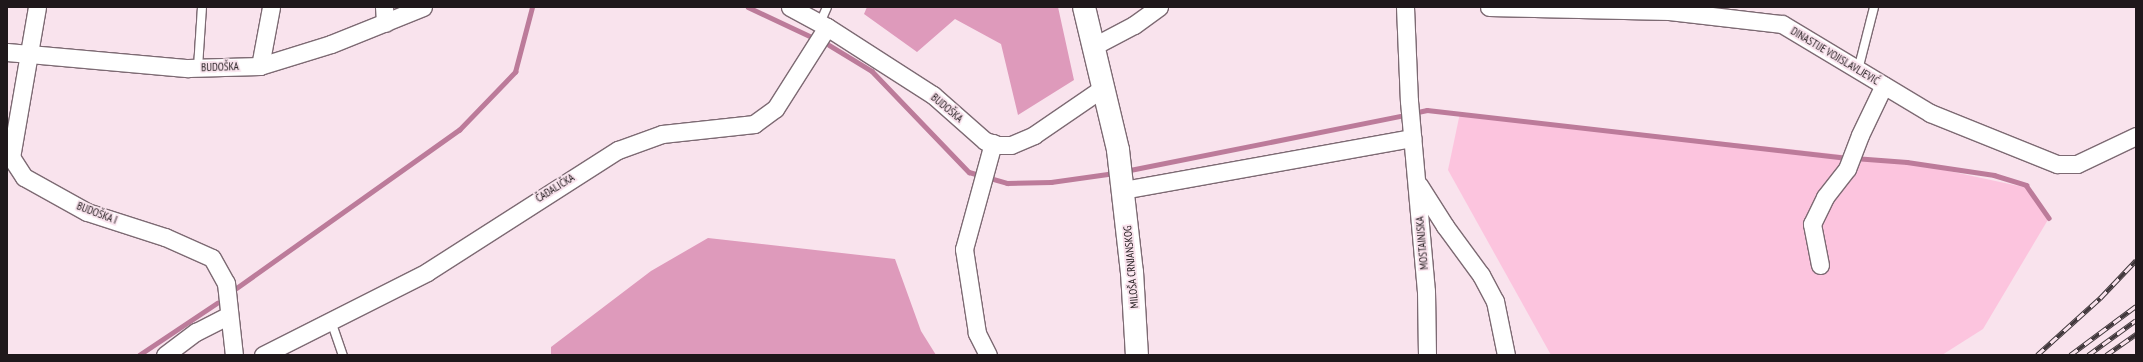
<!DOCTYPE html>
<html>
<head>
<meta charset="utf-8">
<style>
	body { margin:0 }
	#map { position:relative; width:2143px; height:362px; overflow:hidden; background:#f9e3ed; font-family:"PT Sans Narrow",sans-serif }
	div>[style] { position:absolute }
	[style*='--x'] { left:calc(var(--x)*1px); top:calc(var(--y)*1px); width:calc(var(--w)*1px); rotate:calc(var(--a)*1deg) }
	.green>* { inset:0; background:#fcc4de }
	.forest>* { inset:0; background:#de9abb }
	.stream>* { height:4.5px; margin:-2.25px; padding:0 2.25px; transform-origin:2.25px; border-radius:2.25px; background:#bc7b9a }
	.roads { filter:drop-shadow(1px 0 #7d6a73) drop-shadow(-1px 0 #7d6a73) drop-shadow(0 1px #7d6a73) drop-shadow(0 -1px #7d6a73) }
	.service>* { height:8px; margin:-4px; padding:0 4px; transform-origin:4px; border-radius:4px; background:#fff }
	.minor>* { height:17px; margin:-8.5px; padding:0 8.5px; transform-origin:8.5px; border-radius:8.5px; background:#fff }
	.secondary>* { height:22px; margin:-11px; padding:0 11px; transform-origin:11px; border-radius:11px; background:#fff }
	.rail>* { height:4.5px; margin-top:-2.25px; transform-origin:0; background:repeating-linear-gradient(90deg,#f9e3ed 0 9px,#40373b 0 18px); box-sizing:border-box; border-block:1px solid #40373b }
	span { translate:-50% -50%; white-space:nowrap; text-align:center; line-height:1.15; -webkit-text-stroke:3.5px #f9e3ed; paint-order:stroke }
	.street-label { font-size:11px; color:#1f181b }
	.frame { position:absolute; inset:0; border:8px solid #1f181b; pointer-events:none }
</style>
</head>
<body>
<div id="map">
	<div class="green">
		<i style="clip-path:polygon(1460px 113px,1907px 162px,2028px 188px,2049px 218px,1983px 329px,1942px 355px,1551px 355px,1448px 170px)"></i>
	</div>
	<div class="forest">
		<i style="clip-path:polygon(867px 7px,1058px 7px,1074px 80px,1018px 115px,1001px 44px,955px 19px,917px 52px,864px 14px)"></i>
		<i style="clip-path:polygon(708px 238px,895px 259px,921px 331px,936px 355px,551px 355px,551px 347px,651px 271px)"></i>
	</div>
	<div class="stream">
		<i style="--x:748;--y:7;--w:73;--a:25.2"></i>
		<i style="--x:829;--y:45;--w:50;--a:31.2"></i>
		<i style="--x:872;--y:71;--w:140;--a:46.2"></i>
		<i style="--x:969;--y:172;--w:40;--a:16"></i>
		<i style="--x:1007;--y:183;--w:44;--a:-1.3"></i>
		<i style="--x:1051;--y:182;--w:64;--a:-8.1"></i>
		<i style="--x:1413;--y:113;--w:14;--a:-12"></i>
		<i style="--x:1427;--y:110;--w:423;--a:6.5"></i>
		<i style="--x:1854;--y:158;--w:53;--a:4.3"></i>
		<i style="--x:1907;--y:162;--w:88;--a:8.5"></i>
		<i style="--x:1994;--y:175;--w:34;--a:17"></i>
		<i style="--x:2026;--y:185;--w:40;--a:55.1"></i>
		<i style="--x:1125;--y:171;--w:287;--a:-11.3"></i>
		<i style="--x:235;--y:289;--w:275;--a:-35.4"></i>
		<i style="--x:459;--y:130;--w:81;--a:-46"></i>
		<i style="--x:515;--y:72;--w:67;--a:-75.3"></i>
		<i style="--x:139;--y:355;--w:94;--a:-33.7"></i>
	</div>
	<div class="roads">
		<div class="service">
			<i style="--x:820;--y:23;--w:17;--a:-66"></i>
			<i style="--x:198;--y:67;--w:60;--a:-86.2"></i>
			<i style="--x:1858;--y:70;--w:65;--a:-75.7"></i>
			<i style="--x:331;--y:321;--w:36;--a:71"></i>
		</div>
		<div class="minor">
			<i style="--x:37;--y:7;--w:152;--a:99.8"></i>
			<i style="--x:11;--y:157;--w:24;--a:57"></i>
			<i style="--x:24;--y:177;--w:72;--a:29.1"></i>
			<i style="--x:87;--y:212;--w:82;--a:17.8"></i>
			<i style="--x:165;--y:237;--w:51;--a:24.1"></i>
			<i style="--x:212;--y:258;--w:29;--a:61"></i>
			<i style="--x:226;--y:283;--w:72;--a:83.7"></i>
			<i style="--x:384;--y:7;--w:16;--a:86"></i>
			<i style="--x:790;--y:7;--w:42;--a:28.4"></i>
			<i style="--x:827;--y:27;--w:126;--a:32.7"></i>
			<i style="--x:933;--y:95;--w:69;--a:41.5"></i>
			<i style="--x:985;--y:141;--w:14;--a:17"></i>
			<i style="--x:998;--y:145;--w:13;--a:0"></i>
			<i style="--x:1011;--y:145;--w:25;--a:-23"></i>
			<i style="--x:1034;--y:135;--w:85;--a:-34.4"></i>
			<i style="--x:1405;--y:7;--w:94;--a:87.6"></i>
			<i style="--x:1409;--y:101;--w:191;--a:84.9"></i>
			<i style="--x:1426;--y:291;--w:64;--a:89.1"></i>
			<i style="--x:1489;--y:7;--w:180;--a:1.3"></i>
			<i style="--x:1669;--y:11;--w:114;--a:6.6"></i>
			<i style="--x:1782;--y:24;--w:173;--a:31"></i>
			<i style="--x:1930;--y:113;--w:137;--a:21.9"></i>
			<i style="--x:2057;--y:164;--w:20;--a:0"></i>
			<i style="--x:2077;--y:164;--w:65;--a:-25.4"></i>
			<i style="--x:1094;--y:46;--w:45;--a:-27.7"></i>
			<i style="--x:1134;--y:25;--w:31;--a:-36"></i>
			<i style="--x:7;--y:52;--w:182;--a:5.1"></i>
			<i style="--x:188;--y:68;--w:72;--a:-1.6"></i>
			<i style="--x:260;--y:66;--w:74;--a:-17.2"></i>
			<i style="--x:331;--y:44;--w:99;--a:-21.9"></i>
			<i style="--x:260;--y:66;--w:60;--a:-79.4"></i>
			<i style="--x:1419;--y:185;--w:49;--a:57.6"></i>
			<i style="--x:1445;--y:226;--w:61;--a:53.7"></i>
			<i style="--x:1481;--y:275;--w:30;--a:62"></i>
			<i style="--x:1495;--y:301;--w:55;--a:78.5"></i>
			<i style="--x:1123;--y:190;--w:294;--a:-10.2"></i>
			<i style="--x:1820;--y:265;--w:42;--a:-101"></i>
			<i style="--x:1812;--y:224;--w:30;--a:-64"></i>
			<i style="--x:1825;--y:197;--w:36;--a:-52"></i>
			<i style="--x:1847;--y:169;--w:36;--a:-69"></i>
			<i style="--x:1860;--y:135;--w:55;--a:-64.4"></i>
			<i style="--x:165;--y:355;--w:39;--a:-37"></i>
			<i style="--x:196;--y:332;--w:36;--a:-27"></i>
			<i style="--x:263;--y:355;--w:184;--a:-26.8"></i>
			<i style="--x:427;--y:272;--w:227;--a:-32.6"></i>
			<i style="--x:618;--y:150;--w:47;--a:-20"></i>
			<i style="--x:662;--y:134;--w:93;--a:-6.2"></i>
			<i style="--x:754;--y:124;--w:26;--a:-36"></i>
			<i style="--x:775;--y:109;--w:97;--a:-57.6"></i>
			<i style="--x:988;--y:355;--w:25;--a:-117"></i>
			<i style="--x:977;--y:333;--w:85;--a:-98.8"></i>
			<i style="--x:964;--y:249;--w:110;--a:-74.7"></i>
		</div>
		<div class="secondary">
			<i style="--x:1084;--y:7;--w:147;--a:76.6"></i>
			<i style="--x:1118;--y:150;--w:123;--a:83.5"></i>
			<i style="--x:1132;--y:272;--w:83;--a:86.6"></i>
		</div>
	</div>
	<div class="rail">
		<i style="--x:2037;--y:355;--w:85;--a:-42.1"></i>
		<i style="--x:2100;--y:298;--w:52;--a:-46.5"></i>
		<i style="--x:2070;--y:355;--w:82;--a:-36.6"></i>
		<i style="--x:2088;--y:355;--w:59;--a:-36.1"></i>
		<i style="--x:2106;--y:355;--w:37;--a:-35"></i>
	</div>
	<div class="street-label">
		<span style="left:1835px;top:56px;rotate:31deg">DINASTIJE VOJISLAVLJEVIĆ</span>
		<span style="left:220px;top:67px;rotate:-2deg">BUDOŠKA</span>
		<span style="left:947px;top:108px;rotate:40deg">BUDOŠKA</span>
		<span style="left:555px;top:188px;rotate:-32deg">ČAĐALIČKA</span>
		<span style="left:97px;top:213px;rotate:21deg">BUDOŠKA I</span>
		<span style="left:1422px;top:243px;rotate:-95deg">MOSTAINJSKA</span>
		<span style="left:1131px;top:267px;rotate:-95deg">MILOŠA CRNJANSKOG</span>
	</div>
	<div class="frame"></div>
</div>
</body>
</html>
